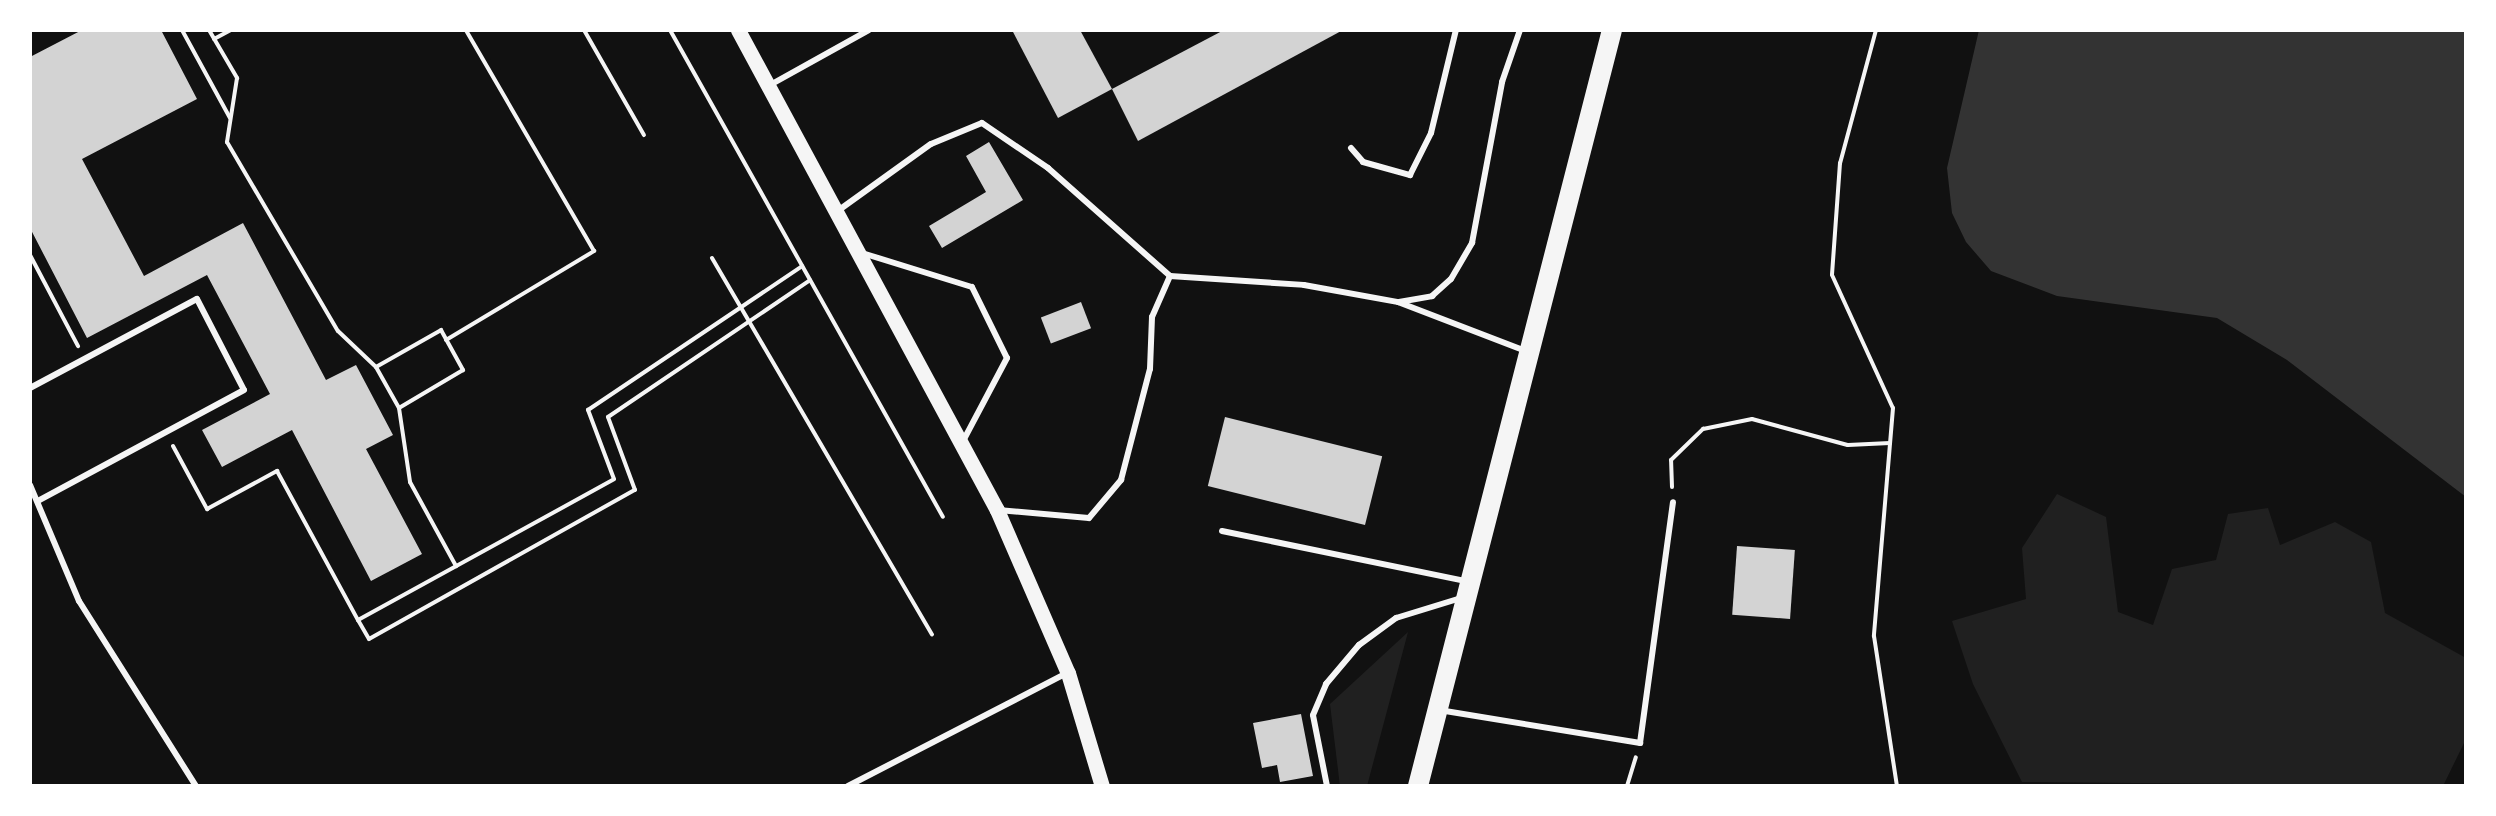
<!DOCTYPE html>
<html>
<head>
<meta charset="utf-8">
<style>
	body { margin:0 }
	#map { position:relative; width:2496px; height:816px; overflow:hidden; background:#111; font-family:Inter,sans-serif }
	div>[style] { position:absolute }
	[style*='--x'] { left:calc(var(--x)*1px); top:calc(var(--y)*1px); width:calc(var(--w)*1px); rotate:calc(var(--a)*1deg) }
	.green>* { inset:0; background:#202020 }
	.water>* { inset:0; background:#333 }
	.building>* { inset:0; background:#d3d3d3; transform-origin:0 0 }
	.path>* { height:4px; margin:-2px; padding:0 2px; transform-origin:2px; border-radius:2px; background:#f5f5f5 }
	.service>* { height:6px; margin:-3px; padding:0 3px; transform-origin:3px; border-radius:3px; background:#f5f5f5 }
	.tertiary>* { height:15px; margin:-7.5px; padding:0 7.5px; transform-origin:7.5px; border-radius:7.5px; background:#f5f5f5 }
	.trunk>* { height:20px; margin:-10px; padding:0 10px; transform-origin:10px; border-radius:10px; background:#f5f5f5 }
	span { translate:-50% -50%; white-space:nowrap; text-align:center; line-height:1.15; -webkit-text-stroke:8px #fff; paint-order:stroke }
	.frame { position:absolute; inset:0; border:32px solid #fff; pointer-events:none }
</style>
</head>
<body>
<div id="map">
	<div class="green">
		<i style="clip-path:polygon(2057px 494px,2106px 517px,2118px 612px,2153px 625px,2172px 569px,2216px 560px,2228px 514px,2268px 508px,2280px 545px,2335px 522px,2371px 542px,2385px 613px,2466px 658px,2466px 739px,2443px 786px,2022px 782px,1973px 684px,1952px 621px,2026px 599px,2022px 548px)"></i>
		<i style="clip-path:polygon(1408px 632px,1367px 786px,1340px 786px,1330px 704px)"></i>
	</div>
	<div class="water">
		<i style="clip-path:polygon(1979px 30px,2466px 30px,2466px 497px,2287px 360px,2217px 318px,2057px 296px,1991px 271px,1966px 242px,1952px 213px,1947px 168px)"></i>
	</div>
	<div class="building">
		<i style="clip-path:polygon(82px 30px,161px 30px,197px 99px,82px 159px,144px 276px,243px 223px,326px 380px,356px 365px,393px 435px,366px 449px,422px 554px,371px 581px,292px 430px,222px 467px,202px 430px,270px 394px,207px 275px,87px 338px,30px 228px,30px 57px)"></i>
		<i style="clip-path:polygon(1012px 30px,1080px 30px,1112px 89px,1058px 118px)"></i>
		<i style="clip-path:polygon(1224px 30px,1343px 30px,1138px 141px,1112px 89px)"></i>
		<i style="clip-path:polygon(989px 142px,1023px 200px,942px 248px,929px 226px,986px 192px,966px 156px)"></i>
		<i style="left:1081px;top:302px;width:28px;height:43px;rotate:69deg"></i>
		<i style="left:1225px;top:417px;width:162px;height:71px;rotate:14deg"></i>
		<i style="left:1737px;top:546px;width:58px;height:69px;rotate:4deg"></i>
		<i style="clip-path:polygon(1301px 714px,1313px 776px,1280px 782px,1277px 765px,1262px 768px,1253px 723px)"></i>
	</div>
	<div class="path">
		<i style="--x:182;--y:30;--w:100;--a:61.4"></i>
		<i style="--x:209;--y:30;--w:56;--a:59.7"></i>
		<i style="--x:237;--y:78;--w:65;--a:98.9"></i>
		<i style="--x:227;--y:142;--w:219;--a:59.6"></i>
		<i style="--x:338;--y:331;--w:52;--a:43.5"></i>
		<i style="--x:376;--y:367;--w:47;--a:60.7"></i>
		<i style="--x:399;--y:408;--w:75;--a:81.5"></i>
		<i style="--x:410;--y:482;--w:96;--a:61.3"></i>
		<i style="--x:584;--y:30;--w:121;--a:60.3"></i>
		<i style="--x:670;--y:30;--w:558;--a:60.73"></i>
		<i style="--x:1876;--y:30;--w:138;--a:105.1"></i>
		<i style="--x:1840;--y:163;--w:112;--a:94.1"></i>
		<i style="--x:1832;--y:275;--w:146;--a:65.4"></i>
		<i style="--x:1893;--y:408;--w:229;--a:94.8"></i>
		<i style="--x:1874;--y:636;--w:152;--a:81.3"></i>
		<i style="--x:214;--y:39;--w:19;--a:-28"></i>
		<i style="--x:30;--y:255;--w:103;--a:62.2"></i>
		<i style="--x:712;--y:258;--w:436;--a:59.7"></i>
		<i style="--x:446;--y:340;--w:173;--a:-31"></i>
		<i style="--x:594;--y:251;--w:255;--a:-120.1"></i>
		<i style="--x:376;--y:367;--w:75;--a:-29.6"></i>
		<i style="--x:441;--y:330;--w:46;--a:61.2"></i>
		<i style="--x:463;--y:370;--w:74;--a:149.3"></i>
		<i style="--x:173;--y:446;--w:72;--a:61.6"></i>
		<i style="--x:207;--y:509;--w:80;--a:-28.5"></i>
		<i style="--x:277;--y:471;--w:170;--a:61.5"></i>
		<i style="--x:358;--y:620;--w:292;--a:-28.8"></i>
		<i style="--x:614;--y:479;--w:74;--a:-110.6"></i>
		<i style="--x:588;--y:410;--w:258;--a:-33.9"></i>
		<i style="--x:1672;--y:487;--w:27;--a:-92"></i>
		<i style="--x:1671;--y:460;--w:45;--a:-44.1"></i>
		<i style="--x:1703;--y:429;--w:50;--a:-11.5"></i>
		<i style="--x:1752;--y:419;--w:99;--a:15.2"></i>
		<i style="--x:1848;--y:445;--w:42;--a:-2.7"></i>
		<i style="--x:358;--y:620;--w:22;--a:60"></i>
		<i style="--x:369;--y:639;--w:305;--a:-29.3"></i>
		<i style="--x:635;--y:490;--w:78;--a:-110.3"></i>
		<i style="--x:608;--y:417;--w:244;--a:-34.1"></i>
		<i style="--x:1627;--y:786;--w:30;--a:-73"></i>
	</div>
	<div class="service">
		<i style="--x:770;--y:85;--w:113;--a:-29.1"></i>
		<i style="--x:1351;--y:148;--w:18;--a:49"></i>
		<i style="--x:1363;--y:162;--w:49;--a:15.5"></i>
		<i style="--x:1410;--y:175;--w:47;--a:-63.4"></i>
		<i style="--x:1431;--y:133;--w:106;--a:-76.4"></i>
		<i style="--x:839;--y:210;--w:113;--a:-35.7"></i>
		<i style="--x:931;--y:144;--w:55;--a:-22.4"></i>
		<i style="--x:982;--y:123;--w:80;--a:34.3"></i>
		<i style="--x:1048;--y:168;--w:163;--a:41.5"></i>
		<i style="--x:1170;--y:276;--w:134;--a:3.8"></i>
		<i style="--x:1304;--y:285;--w:96;--a:10.3"></i>
		<i style="--x:1398;--y:302;--w:134;--a:21"></i>
		<i style="--x:862;--y:253;--w:115;--a:17.2"></i>
		<i style="--x:972;--y:287;--w:79;--a:63.8"></i>
		<i style="--x:1007;--y:358;--w:94;--a:117.9"></i>
		<i style="--x:1399;--y:302;--w:34;--a:-10"></i>
		<i style="--x:1432;--y:296;--w:25;--a:-42"></i>
		<i style="--x:1451;--y:279;--w:42;--a:-59.7"></i>
		<i style="--x:1472;--y:243;--w:164;--a:-79.4"></i>
		<i style="--x:1502;--y:82;--w:55;--a:-70.9"></i>
		<i style="--x:30;--y:388;--w:189;--a:-28.1"></i>
		<i style="--x:197;--y:299;--w:102;--a:62.7"></i>
		<i style="--x:244;--y:390;--w:234;--a:151.7"></i>
		<i style="--x:30;--y:485;--w:126;--a:67.1"></i>
		<i style="--x:79;--y:601;--w:219;--a:57.7"></i>
		<i style="--x:998;--y:510;--w:91;--a:5"></i>
		<i style="--x:1089;--y:518;--w:50;--a:-49.9"></i>
		<i style="--x:1121;--y:480;--w:115;--a:-75.4"></i>
		<i style="--x:1150;--y:369;--w:52;--a:-87.8"></i>
		<i style="--x:1152;--y:317;--w:45;--a:-66.3"></i>
		<i style="--x:1222;--y:531;--w:249;--a:11.6"></i>
		<i style="--x:1439;--y:710;--w:204;--a:9.3"></i>
		<i style="--x:1640;--y:743;--w:243;--a:-82.2"></i>
		<i style="--x:848;--y:786;--w:246;--a:-27.3"></i>
		<i style="--x:1327;--y:786;--w:72;--a:-101.2"></i>
		<i style="--x:1313;--y:715;--w:34;--a:-67"></i>
		<i style="--x:1326;--y:684;--w:51;--a:-49.8"></i>
		<i style="--x:1359;--y:645;--w:46;--a:-36.1"></i>
		<i style="--x:1396;--y:618;--w:68;--a:-17.1"></i>
	</div>
	<div class="tertiary">
		<i style="--x:738;--y:30;--w:545;--a:61.65"></i>
		<i style="--x:997;--y:510;--w:178;--a:66.5"></i>
		<i style="--x:1068;--y:673;--w:118;--a:73.3"></i>
	</div>
	<div class="trunk">
		<i style="--x:1418;--y:786;--w:780;--a:-75.61"></i>
	</div>
	<div class="frame"></div>
</div>
</body>
</html>
